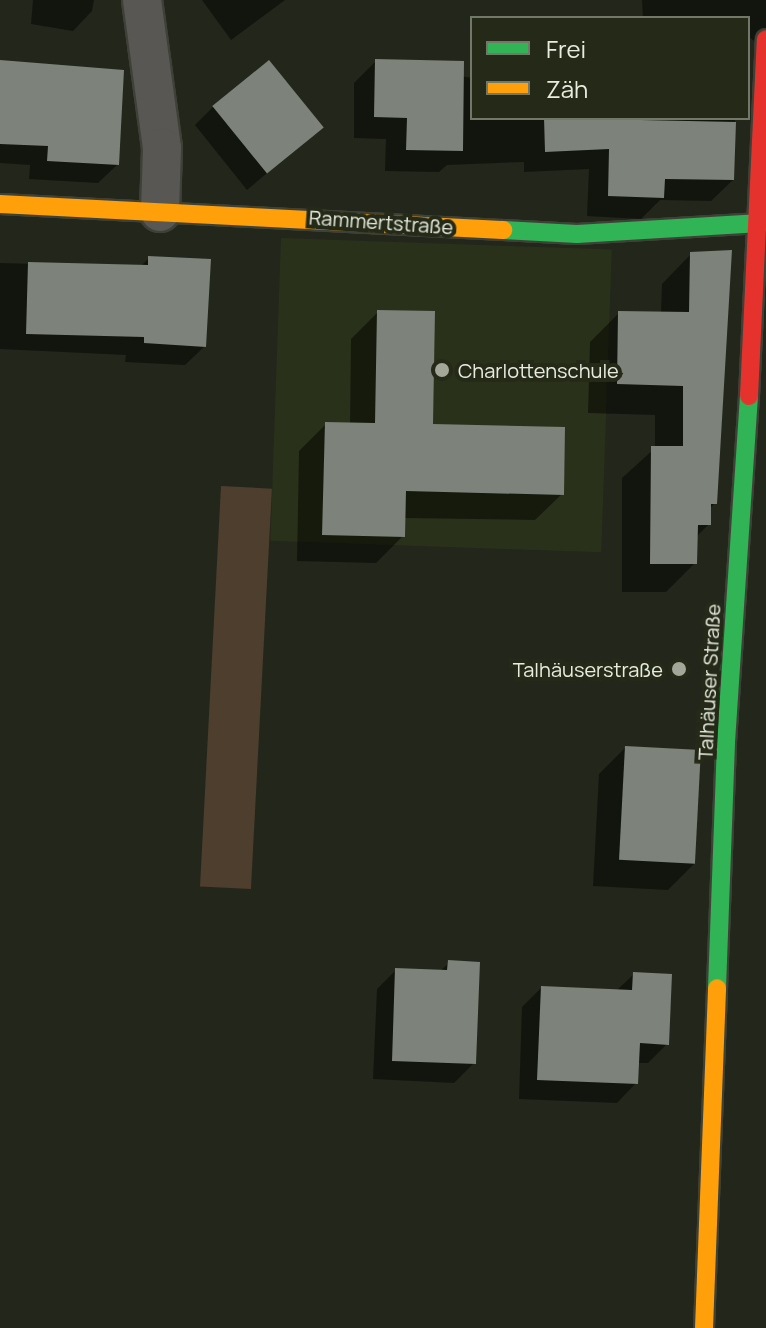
<!DOCTYPE html>
<html>
<head>
<meta charset="utf-8">
<style>
	body { margin:0 }
	#map { position:relative; width:766px; height:1328px; overflow:hidden; background:#23261b; font-family:Manrope,sans-serif }
	div>[style] { position:absolute }
	[style*='--x'] { left:calc(var(--x)*1px); top:calc(var(--y)*1px); width:calc(var(--w)*1px); rotate:calc(var(--a)*1deg) }
	.built>* { inset:0; background:#2a311a; transform-origin:0 0 }
	.green>* { inset:0; background:#4e3e2d; transform-origin:0 0 }
	.shadow>* { inset:0; background:#0007 }
	.building>* { inset:0; background:#7d827a; transform-origin:0 0 }
	.roads { filter:drop-shadow(2px 0 #3e4137) drop-shadow(-2px 0 #3e4137) drop-shadow(0 2px #3e4137) drop-shadow(0 -2px #3e4137) }
	.street>* { height:38px; margin:-19px; padding:0 19px; transform-origin:19px; border-radius:19px; background:#585753 }
	.fast>* { height:18px; margin:-9px; padding:0 9px; transform-origin:9px; border-radius:9px; background:#30b455 }
	.slow>* { height:18px; margin:-9px; padding:0 9px; transform-origin:9px; border-radius:9px; background:#ff9f0a }
	.jam>* { height:18px; margin:-9px; padding:0 9px; transform-origin:9px; border-radius:9px; background:#e5322d }
	.dots>* { width:22px; height:22px; translate:-50% -50%; box-sizing:border-box; border:4px solid #242a17; border-radius:50% }
	span { translate:-50% -50%; white-space:nowrap; text-align:center; line-height:1.15; -webkit-text-stroke:8px #242a17; paint-order:stroke }
	.street-label { font-size:20px; color:#e7ecdf }
	.poi-label { font-size:20px; color:#e7ecdf }
	.left { translate:0 -50%; text-align:left }
	.right { translate:-100% -50%; text-align:right }
	.legend { position:absolute; left:470px; top:16px; width:280px; height:104px; box-sizing:border-box; background:#242a17; border:2px solid #727867; margin:0; padding:10px 14px; list-style:none; font-size:24px; color:#e7ecdf }
	.legend li { display:flex; align-items:center; gap:16px; height:40px }
	.legend b { width:40px; border:2px solid #727867 }
</style>
</head>
<body>
<div id="map">
	<div class="built">
		<i style="left:281px;top:238px;width:331px;height:303px;rotate:2deg"></i>
	</div>
	<div class="green">
		<i style="left:221px;top:486px;width:51px;height:401px;rotate:3deg"></i>
	</div>
	<div class="shadow">
		<i style="clip-path:polygon(33px 0,94px 0,92px 11px,73px 31px,31px 24px)"></i>
		<i style="clip-path:polygon(202px 0,285px 0,231px 40px)"></i>
		<i style="clip-path:polygon(642px 0,766px 0,766px 51px,748px 36px,748px 18px,643px 18px)"></i>
		<i style="clip-path:polygon(376px 61px,472px 78px,472px 118px,735px 118px,733px 180px,711px 201px,660px 200px,641px 219px,587px 216px,589px 169px,524px 172px,524px 162px,447px 165px,439px 172px,385px 171px,386px 139px,354px 138px,354px 83px)"></i>
		<i style="clip-path:polygon(0 63px,118px 164px,98px 183px,29px 179px,30px 165px,0 163px)"></i>
		<i style="clip-path:polygon(214px 106px,322px 127px,247px 190px,195px 125px)"></i>
		<i style="clip-path:polygon(691px 254px,715px 503px,709px 509px,709px 524px,695px 538px,695px 563px,666px 592px,622px 592px,622px 478px,655px 448px,655px 415px,588px 413px,590px 342px,619px 313px,661px 313px,662px 284px)"></i>
		<i style="clip-path:polygon(149px 258px,205px 346px,185px 365px,125px 362px,126px 355px,0 349px,0 263px,140px 267px)"></i>
		<i style="clip-path:polygon(378px 312px,431px 426px,562px 494px,535px 520px,403px 518px,403px 536px,376px 563px,297px 561px,299px 451px,326px 424px,350px 425px,351px 339px)"></i>
		<i style="clip-path:polygon(625px 748px,694px 864px,668px 890px,593px 886px,599px 774px)"></i>
		<i style="clip-path:polygon(449px 963px,474px 1063px,454px 1083px,373px 1079px,377px 989px,396px 970px,439px 972px)"></i>
		<i style="clip-path:polygon(634px 974px,667px 1044px,648px 1063px,637px 1063px,636px 1083px,617px 1103px,519px 1099px,522px 1007px,541px 988px,616px 991px)"></i>
	</div>
	<div class="building">
		<i style="clip-path:polygon(375px 59px,464px 61px,463px 151px,406px 150px,407px 118px,374px 117px)"></i>
		<i style="clip-path:polygon(0 60px,124px 70px,119px 165px,47px 161px,48px 146px,0 144px)"></i>
		<i style="left:269px;top:60px;width:87px;height:73px;rotate:51deg"></i>
		<i style="clip-path:polygon(544px 118px,736px 122px,734px 180px,665px 179px,664px 198px,608px 196px,609px 149px,545px 152px)"></i>
		<i style="clip-path:polygon(732px 250px,717px 504px,711px 504px,711px 525px,698px 525px,697px 564px,650px 564px,651px 446px,683px 446px,683px 386px,617px 384px,618px 311px,689px 312px,690px 252px)"></i>
		<i style="clip-path:polygon(148px 256px,211px 259px,206px 347px,144px 343px,144px 337px,26px 334px,28px 262px,148px 265px)"></i>
		<i style="clip-path:polygon(377px 310px,435px 311px,433px 424px,565px 427px,564px 495px,406px 491px,405px 537px,322px 535px,325px 422px,375px 423px)"></i>
		<i style="left:625px;top:746px;width:76px;height:114px;rotate:3deg"></i>
		<i style="clip-path:polygon(448px 960px,480px 962px,476px 1064px,392px 1061px,395px 968px,447px 970px)"></i>
		<i style="clip-path:polygon(633px 972px,672px 974px,669px 1045px,640px 1043px,638px 1084px,537px 1080px,541px 986px,632px 990px)"></i>
	</div>
	<div class="roads">
		<div class="street">
			<i style="--x:142;--y:0;--w:149;--a:82.3"></i>
			<i style="--x:162;--y:148;--w:64;--a:91.8"></i>
		</div>
		<div class="fast">
			<i style="--x:503;--y:230;--w:74;--a:3.1"></i>
			<i style="--x:577;--y:234;--w:184;--a:-3.4"></i>
			<i style="--x:717;--y:988;--w:246;--a:-87.9"></i>
			<i style="--x:726;--y:742;--w:347;--a:-86.2"></i>
		</div>
		<div class="slow">
			<i style="--x:0;--y:204;--w:504;--a:2.96"></i>
			<i style="--x:704;--y:1328;--w:340;--a:-87.8"></i>
		</div>
		<div class="jam">
			<i style="--x:749;--y:396;--w:357;--a:-87.3"></i>
		</div>
	</div>
	<div class="dots">
		<i style="left:442px;top:370px;background:#a2a79a"></i>
		<i style="left:679px;top:669px;background:#a2a79a"></i>
	</div>
	<div class="street-label">
		<span style="left:381px;top:222px;rotate:4deg">Rammertstraße</span>
		<span style="left:709px;top:682px;rotate:-87deg">Talhäuser Straße</span>
	</div>
	<div class="poi-label">
		<span class="left" style="left:458px;top:370px">Charlottenschule</span>
		<span class="right" style="left:663px;top:669px">Talhäuserstraße</span>
	</div>
	<ul class="legend">
	<li><b style="height:10px;background:#30b455"></b>Frei</li>
	<li><b style="height:10px;background:#ff9f0a"></b>Zäh</li>
	</ul>
</div>
</body>
</html>
